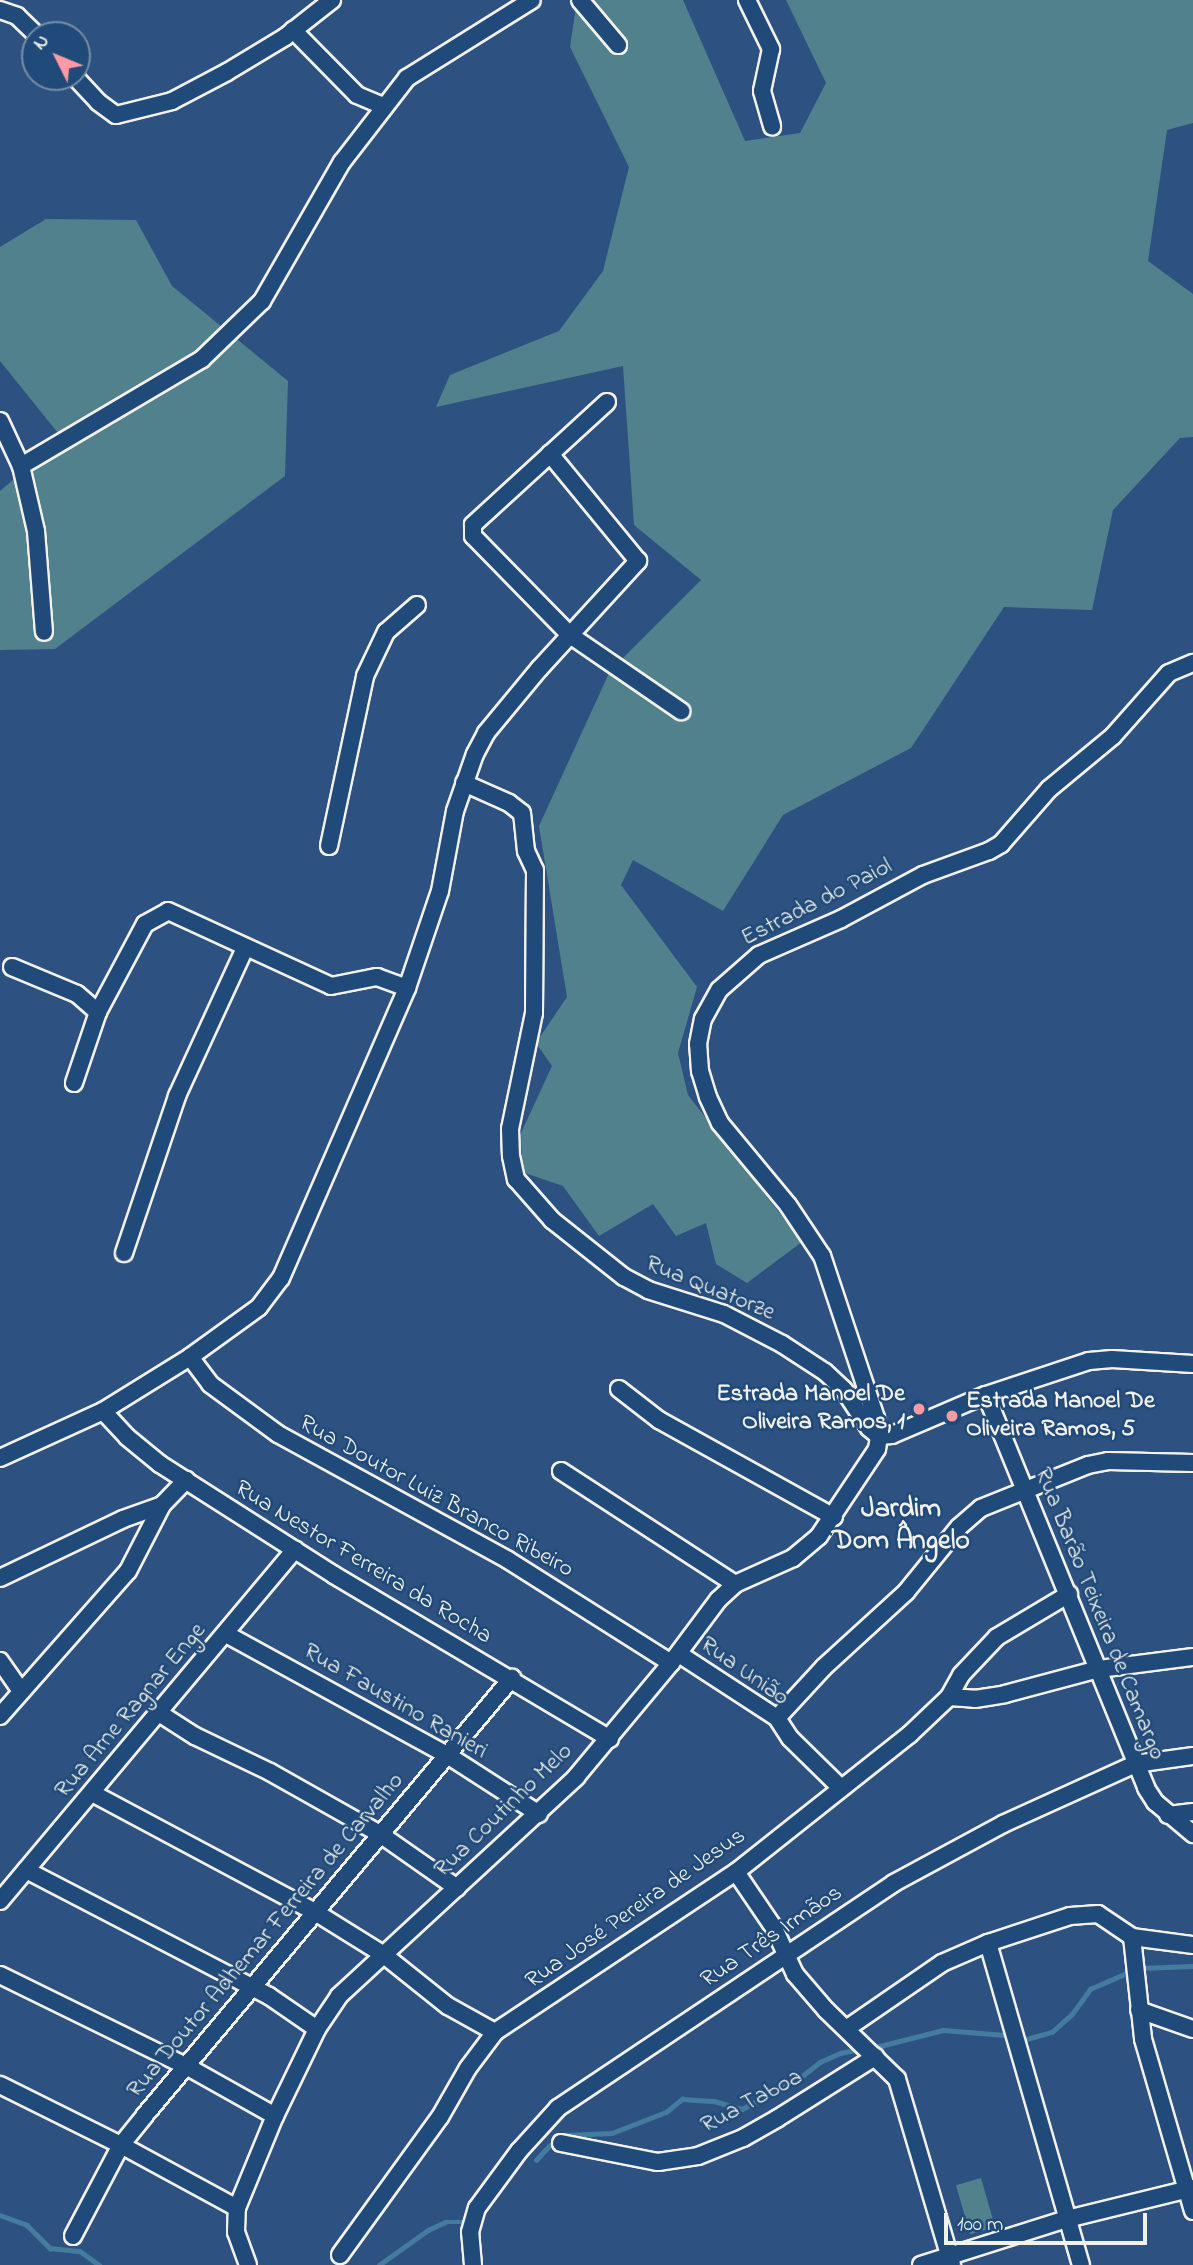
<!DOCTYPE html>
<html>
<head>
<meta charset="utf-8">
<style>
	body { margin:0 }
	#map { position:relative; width:1193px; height:2265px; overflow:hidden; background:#2d5281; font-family:"Indie Flower",sans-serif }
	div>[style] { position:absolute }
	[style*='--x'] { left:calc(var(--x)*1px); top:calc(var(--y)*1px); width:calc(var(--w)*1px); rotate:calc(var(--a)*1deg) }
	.green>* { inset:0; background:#50818d; transform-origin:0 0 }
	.stream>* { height:4.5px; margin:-2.25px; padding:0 2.25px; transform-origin:2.25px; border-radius:2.25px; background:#447ca0 }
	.roads { filter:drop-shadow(2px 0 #f4f1e8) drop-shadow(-2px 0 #f4f1e8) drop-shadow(0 2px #f4f1e8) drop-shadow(0 -2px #f4f1e8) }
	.minor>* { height:16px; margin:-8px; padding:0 8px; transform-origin:8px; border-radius:8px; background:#1f4a7a }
	.dots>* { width:19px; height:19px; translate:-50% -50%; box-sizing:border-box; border:4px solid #1f4a7a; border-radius:50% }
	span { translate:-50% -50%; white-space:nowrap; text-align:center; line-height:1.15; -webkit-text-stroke:5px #1f4a7a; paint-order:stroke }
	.street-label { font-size:24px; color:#f4f1e8 }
	.poi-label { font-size:24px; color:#f4f1e8; font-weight:700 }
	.right { translate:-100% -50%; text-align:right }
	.left { translate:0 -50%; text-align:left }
	.quarter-label { font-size:28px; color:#f4f1e8; font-weight:700 }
	.north { position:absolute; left:21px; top:21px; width:70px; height:70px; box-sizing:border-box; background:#1f4a7a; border:2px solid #748da6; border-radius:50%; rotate:313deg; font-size:19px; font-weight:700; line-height:28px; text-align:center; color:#f4f1e8 }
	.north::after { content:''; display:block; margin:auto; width:24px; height:32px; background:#ff9aa2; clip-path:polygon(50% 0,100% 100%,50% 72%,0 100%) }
	.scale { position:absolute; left:944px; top:2213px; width:203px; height:32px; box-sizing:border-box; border:4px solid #f4f1e8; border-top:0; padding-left:9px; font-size:21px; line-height:24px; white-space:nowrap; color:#f4f1e8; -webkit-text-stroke:5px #1f4a7a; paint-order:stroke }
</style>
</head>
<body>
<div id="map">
	<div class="green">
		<i style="clip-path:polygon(577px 0,683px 0,745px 141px,800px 133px,826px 83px,786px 0,1193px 0,1193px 123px,1167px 130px,1148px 261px,1193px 294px,1193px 437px,1180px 438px,1113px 510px,1092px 610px,1004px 607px,911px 748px,783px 815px,723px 911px,633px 860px,621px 885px,697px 987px,678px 1053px,688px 1095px,802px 1242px,747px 1283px,716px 1264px,706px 1223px,676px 1236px,653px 1204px,599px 1236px,563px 1186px,522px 1172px,521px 1133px,552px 1066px,536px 1043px,567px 997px,539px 826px,610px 671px,701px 580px,634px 525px,623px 366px,436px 407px,450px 375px,559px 331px,603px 271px,629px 167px,570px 47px)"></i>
		<i style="clip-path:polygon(46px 219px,136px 220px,172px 286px,288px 381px,285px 476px,55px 649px,0 650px,0 491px,62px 438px,0 361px,0 247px)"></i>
		<i style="left:981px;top:2178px;width:51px;height:26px;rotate:74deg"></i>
	</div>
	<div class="stream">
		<i style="--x:1140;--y:1968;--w:53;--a:-2.2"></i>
		<i style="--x:1027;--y:2039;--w:26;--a:-16"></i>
		<i style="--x:1052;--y:2032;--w:27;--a:-42"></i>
		<i style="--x:1072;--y:2014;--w:31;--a:-54"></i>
		<i style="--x:1090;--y:1989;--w:40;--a:-23.4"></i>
		<i style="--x:872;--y:2048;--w:73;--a:-14.2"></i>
		<i style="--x:943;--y:2030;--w:62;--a:4.6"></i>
		<i style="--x:536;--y:2160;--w:19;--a:-47"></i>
		<i style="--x:549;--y:2146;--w:20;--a:-33"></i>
		<i style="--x:566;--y:2135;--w:46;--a:-2.5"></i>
		<i style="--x:612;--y:2133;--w:58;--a:-21.3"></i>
		<i style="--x:666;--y:2112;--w:21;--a:-39"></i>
		<i style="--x:682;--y:2099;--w:32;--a:4"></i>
		<i style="--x:714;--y:2101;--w:29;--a:16"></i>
		<i style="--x:742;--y:2109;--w:62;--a:-27.8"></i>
		<i style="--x:797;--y:2080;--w:29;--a:-38"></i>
		<i style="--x:820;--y:2062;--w:22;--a:-24"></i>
		<i style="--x:840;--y:2053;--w:20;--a:-11"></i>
		<i style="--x:0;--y:2215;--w:29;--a:20"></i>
		<i style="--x:27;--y:2225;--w:33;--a:45"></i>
		<i style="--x:50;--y:2248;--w:30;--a:6"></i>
		<i style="--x:80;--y:2251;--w:24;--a:36"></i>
		<i style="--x:379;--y:2265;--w:60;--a:-35.5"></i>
		<i style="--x:428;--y:2230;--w:19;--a:-25"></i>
		<i style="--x:445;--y:2222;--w:21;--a:0"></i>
	</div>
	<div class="roads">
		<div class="minor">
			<i style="--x:580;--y:0;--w:59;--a:49.8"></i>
			<i style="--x:747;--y:0;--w:55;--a:63.9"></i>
			<i style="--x:771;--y:49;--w:43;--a:102.1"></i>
			<i style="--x:762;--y:91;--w:37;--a:74"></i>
			<i style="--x:0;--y:10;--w:18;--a:19"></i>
			<i style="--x:17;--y:16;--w:28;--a:44"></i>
			<i style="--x:293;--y:30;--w:91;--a:45.4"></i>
			<i style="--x:357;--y:95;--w:30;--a:23"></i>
			<i style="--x:75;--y:77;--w:34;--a:47"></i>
			<i style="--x:98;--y:102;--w:22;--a:36"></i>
			<i style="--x:116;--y:115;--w:58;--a:-14"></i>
			<i style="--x:172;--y:101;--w:62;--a:-27.8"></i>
			<i style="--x:227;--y:72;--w:68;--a:-31.1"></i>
			<i style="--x:285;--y:37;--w:60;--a:-38.2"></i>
			<i style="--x:607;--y:402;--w:182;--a:137.5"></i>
			<i style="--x:473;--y:525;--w:11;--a:90"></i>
			<i style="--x:473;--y:536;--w:139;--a:45.6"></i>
			<i style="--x:570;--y:635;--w:135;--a:34.4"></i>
			<i style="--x:0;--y:421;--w:50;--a:65"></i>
			<i style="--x:21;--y:466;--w:67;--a:77"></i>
			<i style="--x:36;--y:531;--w:101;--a:85.5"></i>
			<i style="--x:21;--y:466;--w:210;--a:-30.6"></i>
			<i style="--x:202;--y:359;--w:83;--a:-44"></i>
			<i style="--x:262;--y:301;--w:160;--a:-60.1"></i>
			<i style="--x:342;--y:162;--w:106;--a:-52.3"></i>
			<i style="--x:407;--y:78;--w:147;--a:-32"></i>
			<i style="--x:464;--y:783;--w:49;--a:24"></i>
			<i style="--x:509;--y:803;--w:16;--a:38"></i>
			<i style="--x:522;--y:813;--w:38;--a:84"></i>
			<i style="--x:526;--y:851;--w:21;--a:65"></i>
			<i style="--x:535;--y:870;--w:143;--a:90.4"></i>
			<i style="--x:534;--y:1013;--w:118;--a:101.7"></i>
			<i style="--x:510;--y:1129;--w:27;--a:88"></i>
			<i style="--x:511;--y:1156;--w:24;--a:78"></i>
			<i style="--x:516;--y:1179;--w:55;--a:48.7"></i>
			<i style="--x:552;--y:1220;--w:92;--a:38.4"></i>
			<i style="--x:624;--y:1277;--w:27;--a:28"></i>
			<i style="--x:648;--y:1290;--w:80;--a:17.5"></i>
			<i style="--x:724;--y:1314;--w:65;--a:27.3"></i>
			<i style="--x:782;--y:1344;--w:51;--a:33.1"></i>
			<i style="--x:825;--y:1372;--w:26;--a:43"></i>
			<i style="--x:844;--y:1390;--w:45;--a:56.7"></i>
			<i style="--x:869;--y:1428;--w:13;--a:39"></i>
			<i style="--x:329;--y:846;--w:174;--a:-78"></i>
			<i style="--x:365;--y:676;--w:49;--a:-64.5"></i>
			<i style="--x:386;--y:632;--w:41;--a:-41.1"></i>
			<i style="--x:12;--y:967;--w:70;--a:22.6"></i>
			<i style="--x:77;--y:994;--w:28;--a:41"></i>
			<i style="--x:98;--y:1012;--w:75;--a:108.7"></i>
			<i style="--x:98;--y:1012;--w:100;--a:-61.9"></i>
			<i style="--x:145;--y:924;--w:26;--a:-29"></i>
			<i style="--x:168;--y:911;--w:179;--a:24.7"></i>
			<i style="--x:331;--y:986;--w:47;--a:-11.1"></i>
			<i style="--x:377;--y:977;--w:32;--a:20"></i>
			<i style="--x:124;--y:1253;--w:166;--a:-71.3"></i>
			<i style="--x:177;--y:1096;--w:163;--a:-65.3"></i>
			<i style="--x:190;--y:1357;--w:34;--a:53"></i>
			<i style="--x:210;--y:1384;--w:84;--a:36.3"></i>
			<i style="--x:278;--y:1434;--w:262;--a:28.7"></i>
			<i style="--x:508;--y:1560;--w:193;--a:32.3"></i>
			<i style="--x:619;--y:1389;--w:51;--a:37.8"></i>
			<i style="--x:659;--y:1420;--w:200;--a:29"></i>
			<i style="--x:986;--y:1395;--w:424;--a:67.8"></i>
			<i style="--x:1146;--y:1788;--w:17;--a:57"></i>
			<i style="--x:1155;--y:1802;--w:50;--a:40.1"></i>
			<i style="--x:103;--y:1411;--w:35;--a:47"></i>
			<i style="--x:127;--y:1437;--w:43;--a:39.3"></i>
			<i style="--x:160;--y:1464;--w:206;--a:32.5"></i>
			<i style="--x:334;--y:1575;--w:321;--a:30.7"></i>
			<i style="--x:879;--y:1436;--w:13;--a:-4"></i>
			<i style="--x:892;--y:1435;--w:102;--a:-23.1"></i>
			<i style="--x:986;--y:1395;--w:108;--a:-18.3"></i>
			<i style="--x:1089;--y:1361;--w:23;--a:-5"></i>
			<i style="--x:1112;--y:1359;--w:81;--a:3.5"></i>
			<i style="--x:0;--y:1458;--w:113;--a:-24.5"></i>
			<i style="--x:103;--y:1411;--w:102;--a:-31.8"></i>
			<i style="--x:190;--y:1357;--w:85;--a:-35.9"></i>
			<i style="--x:259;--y:1307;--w:36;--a:-53"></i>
			<i style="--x:281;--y:1278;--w:316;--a:-66.5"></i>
			<i style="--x:407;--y:988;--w:102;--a:-71.2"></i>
			<i style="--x:440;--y:891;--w:81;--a:-79.4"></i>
			<i style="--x:455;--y:811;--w:60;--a:-70.7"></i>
			<i style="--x:475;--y:754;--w:24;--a:-62"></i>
			<i style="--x:486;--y:733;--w:83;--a:-50.4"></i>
			<i style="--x:539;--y:669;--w:147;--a:-47.5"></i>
			<i style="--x:638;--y:561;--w:139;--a:-129.4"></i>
			<i style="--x:561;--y:1471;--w:207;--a:33"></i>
			<i style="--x:0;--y:1578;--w:136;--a:-25.6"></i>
			<i style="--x:123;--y:1519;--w:41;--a:-19.7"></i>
			<i style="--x:162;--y:1505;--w:35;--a:-46"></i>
			<i style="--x:226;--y:1634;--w:254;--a:28.7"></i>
			<i style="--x:449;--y:1756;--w:107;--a:32.8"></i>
			<i style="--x:679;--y:1654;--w:117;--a:33.1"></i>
			<i style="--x:777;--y:1718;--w:24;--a:57"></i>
			<i style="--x:790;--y:1738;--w:71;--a:44.4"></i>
			<i style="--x:0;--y:1661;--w:37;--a:55"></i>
			<i style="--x:949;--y:1697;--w:26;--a:4"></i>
			<i style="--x:975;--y:1699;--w:30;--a:-9"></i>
			<i style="--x:1005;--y:1694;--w:97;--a:-14.9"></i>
			<i style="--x:1099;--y:1669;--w:95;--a:-7.3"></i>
			<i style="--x:159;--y:1713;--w:43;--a:32.6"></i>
			<i style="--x:195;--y:1736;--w:83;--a:25.6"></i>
			<i style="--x:270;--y:1772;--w:126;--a:29.4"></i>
			<i style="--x:380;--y:1834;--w:94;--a:35"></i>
			<i style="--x:0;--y:1716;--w:193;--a:-48.6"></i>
			<i style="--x:128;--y:1571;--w:74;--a:-62.7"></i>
			<i style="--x:777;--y:1718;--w:69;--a:-47.3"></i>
			<i style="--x:824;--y:1667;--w:111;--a:-42.4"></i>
			<i style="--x:906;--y:1592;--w:84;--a:-50.8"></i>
			<i style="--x:959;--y:1527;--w:29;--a:-41"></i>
			<i style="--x:981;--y:1508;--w:115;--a:-21.9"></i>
			<i style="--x:1088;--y:1465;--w:20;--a:-11"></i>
			<i style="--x:1108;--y:1461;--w:85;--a:1.3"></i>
			<i style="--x:92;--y:1793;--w:253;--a:28.1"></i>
			<i style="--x:315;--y:1912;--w:81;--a:31.9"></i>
			<i style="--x:384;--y:1955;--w:82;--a:38.6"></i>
			<i style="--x:448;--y:2006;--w:54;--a:29"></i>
			<i style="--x:1168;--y:1815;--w:25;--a:-7"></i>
			<i style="--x:26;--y:1870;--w:274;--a:27.4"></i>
			<i style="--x:269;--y:1996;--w:58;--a:34.5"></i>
			<i style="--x:736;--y:1872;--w:68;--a:55.8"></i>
			<i style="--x:774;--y:1928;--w:51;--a:65.5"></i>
			<i style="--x:795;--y:1974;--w:48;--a:49.3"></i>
			<i style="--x:826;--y:2010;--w:99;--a:44.2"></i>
			<i style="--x:897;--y:2079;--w:194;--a:73.5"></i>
			<i style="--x:0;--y:1901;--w:459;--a:-50"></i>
			<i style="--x:1132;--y:1937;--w:103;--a:83.8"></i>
			<i style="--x:1143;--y:2039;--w:179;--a:73.8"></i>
			<i style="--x:988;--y:1943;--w:335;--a:73.9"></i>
			<i style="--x:0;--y:1975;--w:207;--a:26.1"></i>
			<i style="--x:186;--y:2066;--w:102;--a:29.3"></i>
			<i style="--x:1139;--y:2010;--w:57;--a:19.4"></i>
			<i style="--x:846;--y:2029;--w:116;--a:-34.5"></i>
			<i style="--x:942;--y:1963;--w:50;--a:-23.5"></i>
			<i style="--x:988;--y:1943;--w:86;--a:-18.2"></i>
			<i style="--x:1070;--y:1916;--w:28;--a:-4"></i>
			<i style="--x:1098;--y:1914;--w:41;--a:34.1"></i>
			<i style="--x:1132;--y:1937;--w:62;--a:7.5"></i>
			<i style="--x:0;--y:2085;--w:135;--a:26.4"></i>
			<i style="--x:121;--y:2145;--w:132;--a:28.5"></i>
			<i style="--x:561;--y:2143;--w:99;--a:11.1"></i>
			<i style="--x:658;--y:2162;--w:40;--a:-8.5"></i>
			<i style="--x:698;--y:2156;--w:48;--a:-21.8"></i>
			<i style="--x:743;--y:2138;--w:40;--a:-29.7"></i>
			<i style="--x:778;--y:2118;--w:115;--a:-32.2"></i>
			<i style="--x:73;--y:2236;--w:103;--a:-62.2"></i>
			<i style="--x:121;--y:2145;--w:38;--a:-51"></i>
			<i style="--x:145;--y:2115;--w:571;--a:-49.98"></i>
			<i style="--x:340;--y:2255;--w:170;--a:-54.1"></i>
			<i style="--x:440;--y:2117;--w:56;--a:-60.3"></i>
			<i style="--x:468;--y:2068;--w:45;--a:-53.1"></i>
			<i style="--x:495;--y:2032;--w:289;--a:-33.6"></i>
			<i style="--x:736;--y:1872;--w:221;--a:-38.4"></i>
			<i style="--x:909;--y:1735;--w:55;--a:-43.5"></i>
			<i style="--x:949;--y:1697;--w:25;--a:-61"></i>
			<i style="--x:961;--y:1675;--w:52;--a:-46.5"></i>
			<i style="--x:997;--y:1637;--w:84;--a:-30.8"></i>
			<i style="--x:248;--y:2265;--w:35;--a:-110"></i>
			<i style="--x:236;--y:2232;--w:24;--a:-88"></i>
			<i style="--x:237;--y:2208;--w:100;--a:-67.6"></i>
			<i style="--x:275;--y:2116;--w:97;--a:-64.2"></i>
			<i style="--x:317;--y:2029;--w:40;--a:-56"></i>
			<i style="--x:339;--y:1996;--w:323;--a:-42.7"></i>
			<i style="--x:576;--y:1777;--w:148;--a:-50.2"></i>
			<i style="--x:671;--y:1663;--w:79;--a:-53.3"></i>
			<i style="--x:718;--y:1600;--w:23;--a:-43"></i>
			<i style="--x:735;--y:1584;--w:64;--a:-24.1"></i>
			<i style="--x:793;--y:1558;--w:34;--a:-40"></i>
			<i style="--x:819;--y:1536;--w:105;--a:-56.3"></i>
			<i style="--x:877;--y:1449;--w:13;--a:-81"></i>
			<i style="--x:879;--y:1436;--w:18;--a:-99"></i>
			<i style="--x:876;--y:1418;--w:171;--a:-108.4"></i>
			<i style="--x:822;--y:1256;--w:61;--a:-123.7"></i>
			<i style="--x:788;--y:1205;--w:107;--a:-129.7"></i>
			<i style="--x:720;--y:1123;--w:29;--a:-115"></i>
			<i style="--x:708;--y:1097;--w:27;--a:-107"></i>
			<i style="--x:700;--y:1071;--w:27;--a:-94"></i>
			<i style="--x:698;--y:1044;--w:25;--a:-79"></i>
			<i style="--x:703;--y:1019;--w:33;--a:-61"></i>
			<i style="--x:719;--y:990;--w:53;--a:-41.2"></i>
			<i style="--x:759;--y:955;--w:90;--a:-23.7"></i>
			<i style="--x:841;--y:919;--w:93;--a:-28.2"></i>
			<i style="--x:923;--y:875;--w:70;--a:-20"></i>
			<i style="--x:989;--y:851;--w:14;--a:-30"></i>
			<i style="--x:1001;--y:844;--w:73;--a:-48.9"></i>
			<i style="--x:1049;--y:789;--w:83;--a:-39.6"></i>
			<i style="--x:1113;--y:736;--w:84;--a:-48.4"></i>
			<i style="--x:1169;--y:673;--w:26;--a:-23"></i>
			<i style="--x:473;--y:2265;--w:33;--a:-95"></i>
			<i style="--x:470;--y:2232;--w:25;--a:-74"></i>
			<i style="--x:477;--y:2208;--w:71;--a:-53.6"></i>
			<i style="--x:519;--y:2151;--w:58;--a:-47.8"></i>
			<i style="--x:558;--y:2108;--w:404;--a:-33.8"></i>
			<i style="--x:894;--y:1883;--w:124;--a:-28.4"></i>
			<i style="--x:1003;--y:1824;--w:145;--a:-24.4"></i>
			<i style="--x:1135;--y:1764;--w:59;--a:-7.9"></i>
			<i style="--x:921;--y:2265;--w:153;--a:-17.5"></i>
			<i style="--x:1067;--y:2219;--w:130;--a:-13.8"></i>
		</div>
	</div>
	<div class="dots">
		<i style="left:919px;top:1409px;background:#ff9aa2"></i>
		<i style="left:952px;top:1416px;background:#ff9aa2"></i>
	</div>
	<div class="street-label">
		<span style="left:817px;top:903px;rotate:-27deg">Estrada do Paiol</span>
		<span style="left:710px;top:1289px;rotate:22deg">Rua Quatorze</span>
		<span style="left:436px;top:1497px;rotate:29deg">Rua Doutor Luiz Branco Ribeiro</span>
		<span style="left:363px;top:1563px;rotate:31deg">Rua Nestor Ferreira da Rocha</span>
		<span style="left:1099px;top:1614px;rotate:68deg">Rua Barão Teixeira de Camargo</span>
		<span style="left:744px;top:1672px;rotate:35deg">Rua União</span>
		<span style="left:395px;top:1702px;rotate:30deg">Rua Faustino Ranieri</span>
		<span style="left:131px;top:1711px;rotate:-50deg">Rua Arne Ragnar Enge</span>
		<span style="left:504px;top:1811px;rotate:-44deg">Rua Coutinho Melo</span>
		<span style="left:636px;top:1909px;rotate:-35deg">Rua José Pereira de Jesus</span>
		<span style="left:266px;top:1936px;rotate:-50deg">Rua Doutor Adhemar Ferreira de Carvalho</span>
		<span style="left:772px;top:1937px;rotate:-34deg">Rua Três Irmãos</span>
		<span style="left:752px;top:2102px;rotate:-28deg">Rua Taboa</span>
	</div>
	<div class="poi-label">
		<span class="right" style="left:905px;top:1409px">Estrada Manoel De<br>Oliveira Ramos, 1</span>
		<span class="left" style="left:966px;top:1416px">Estrada Manoel De<br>Oliveira Ramos, 5</span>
	</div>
	<div class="quarter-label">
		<span style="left:901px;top:1526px">Jardim<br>Dom Ângelo</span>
	</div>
	<div class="north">N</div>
	<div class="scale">100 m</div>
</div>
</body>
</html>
